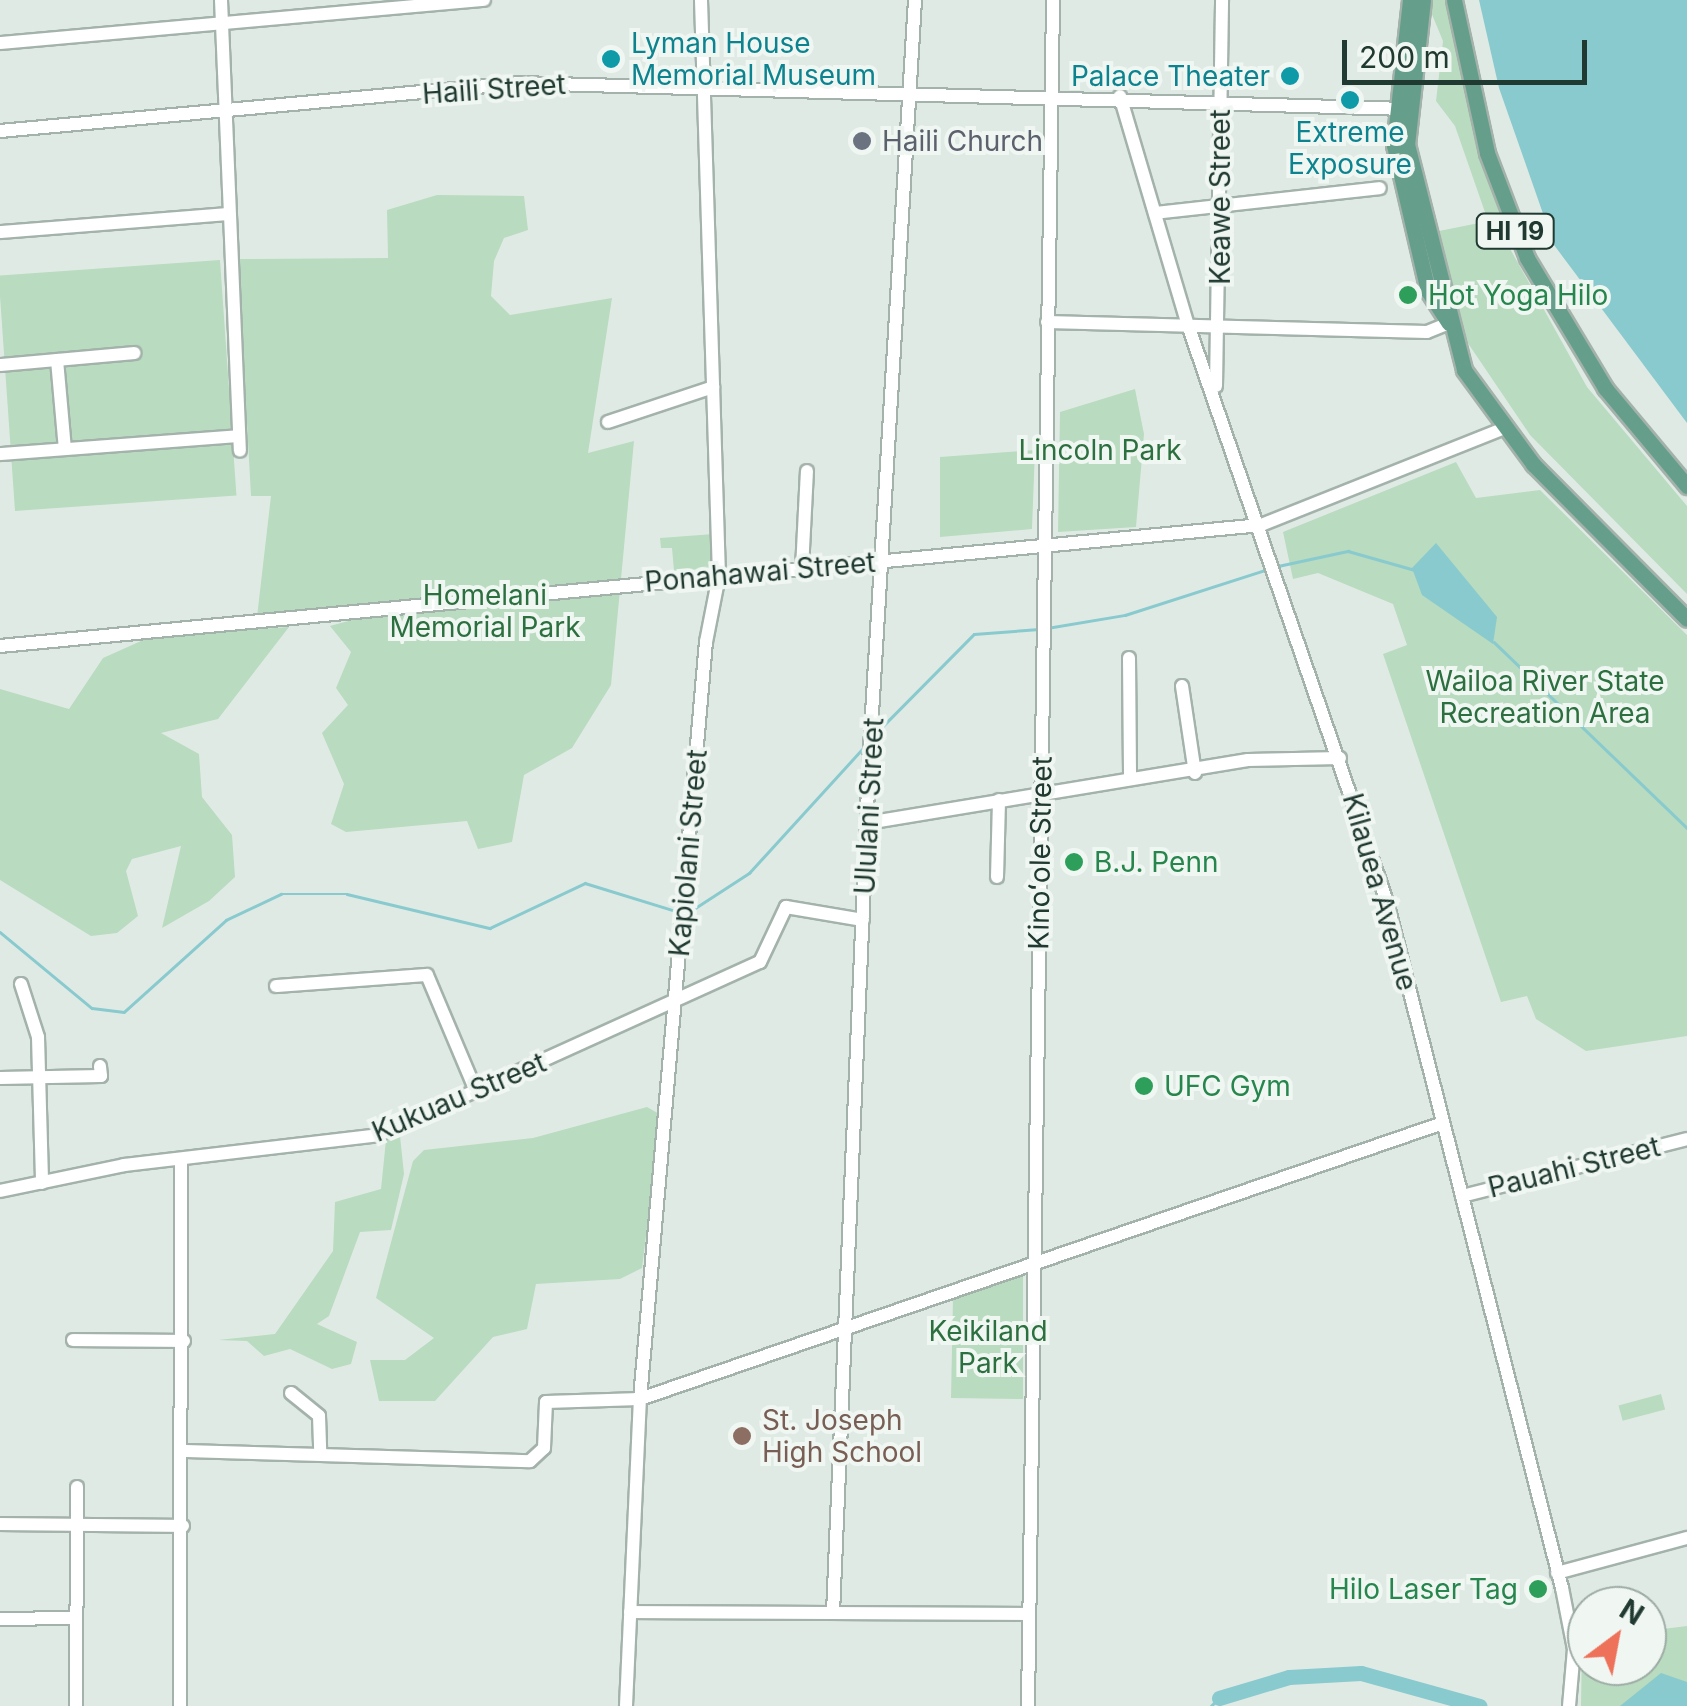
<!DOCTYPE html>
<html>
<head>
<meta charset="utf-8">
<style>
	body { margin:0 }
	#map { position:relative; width:1687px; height:1706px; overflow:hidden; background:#e0eae5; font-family:Inter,sans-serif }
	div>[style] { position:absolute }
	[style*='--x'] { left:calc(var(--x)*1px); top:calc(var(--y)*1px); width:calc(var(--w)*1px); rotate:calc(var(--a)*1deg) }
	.green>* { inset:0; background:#b9dbbf; transform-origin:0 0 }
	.water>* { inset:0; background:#89cace }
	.stream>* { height:2.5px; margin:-1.25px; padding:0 1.25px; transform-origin:1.25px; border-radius:1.25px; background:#89cace }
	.river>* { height:15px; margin:-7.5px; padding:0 7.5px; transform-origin:7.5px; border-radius:7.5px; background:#89cace }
	.roads { filter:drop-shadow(2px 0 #a3b2ab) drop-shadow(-2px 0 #a3b2ab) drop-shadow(0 2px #a3b2ab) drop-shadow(0 -2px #a3b2ab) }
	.minor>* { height:12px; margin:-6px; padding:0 6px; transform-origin:6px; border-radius:6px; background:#fff }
	.major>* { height:15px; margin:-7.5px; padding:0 7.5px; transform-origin:7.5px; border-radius:7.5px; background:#659f8b }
	.dots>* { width:28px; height:28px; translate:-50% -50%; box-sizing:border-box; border:5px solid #f0f7f3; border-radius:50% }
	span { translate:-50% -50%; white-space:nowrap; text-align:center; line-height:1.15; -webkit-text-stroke:8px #f0f7f3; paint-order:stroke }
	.shield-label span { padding:2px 8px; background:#f0f7f3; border:2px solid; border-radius:8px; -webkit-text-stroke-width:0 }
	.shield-label { font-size:25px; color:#213a31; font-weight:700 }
	.culture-label { font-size:28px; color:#0d838f }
	.left { translate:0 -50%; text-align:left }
	.right { translate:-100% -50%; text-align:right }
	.street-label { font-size:28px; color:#213a31 }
	.worship-label { font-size:28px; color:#5b616d }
	.leisure-label { font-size:28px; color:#27864d }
	.park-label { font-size:28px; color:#2d7040 }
	.education-label { font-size:28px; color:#785e54 }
	.north { position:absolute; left:1567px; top:1586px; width:100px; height:100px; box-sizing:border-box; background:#f0f7f3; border:2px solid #9daba5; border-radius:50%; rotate:32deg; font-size:28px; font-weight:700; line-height:40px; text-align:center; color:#213a31 }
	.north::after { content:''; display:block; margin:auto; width:35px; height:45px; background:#ee715a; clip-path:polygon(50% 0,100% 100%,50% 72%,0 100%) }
	.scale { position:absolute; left:1342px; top:40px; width:245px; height:45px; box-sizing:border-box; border:5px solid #213a31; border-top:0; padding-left:12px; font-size:30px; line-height:35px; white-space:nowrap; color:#213a31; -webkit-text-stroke:8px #f0f7f3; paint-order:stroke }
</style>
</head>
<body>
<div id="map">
	<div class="green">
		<i style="clip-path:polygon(1426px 0,1447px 0,1503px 213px,1487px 218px,1455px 126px,1436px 101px,1443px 41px)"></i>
		<i style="clip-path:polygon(437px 195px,524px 196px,528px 230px,504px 238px,494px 261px,491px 296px,510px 315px,612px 298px,588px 453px,634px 441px,611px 685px,572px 748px,524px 775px,512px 842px,478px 849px,467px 821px,346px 832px,331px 824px,344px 784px,322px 733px,348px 705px,336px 688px,351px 652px,330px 626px,352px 620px,353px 605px,257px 617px,271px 496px,251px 496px,238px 259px,388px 258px,387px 210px)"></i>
		<i style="clip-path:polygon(1494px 220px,1587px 387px,1687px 506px,1687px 594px,1530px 435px,1457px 327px,1429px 233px)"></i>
		<i style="left:220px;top:260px;width:236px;height:222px;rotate:86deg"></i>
		<i style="clip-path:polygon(1135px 389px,1144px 434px,1136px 527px,1058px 532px,1060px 412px)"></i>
		<i style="clip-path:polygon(1035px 450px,1032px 529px,940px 537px,940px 457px)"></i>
		<i style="clip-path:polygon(1456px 462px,1476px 498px,1540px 490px,1687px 635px,1687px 1036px,1586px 1051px,1536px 1019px,1527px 996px,1501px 1002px,1383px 654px,1407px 645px,1393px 604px,1318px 573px,1293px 579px,1283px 532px)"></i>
		<i style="clip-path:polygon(714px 534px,717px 568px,674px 571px,672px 548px,661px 548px,660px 538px)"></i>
		<i style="clip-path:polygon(289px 627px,218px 719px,161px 733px,199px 754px,202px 797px,232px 835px,235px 877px,209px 901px,162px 928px,181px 846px,132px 859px,126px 871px,138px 916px,117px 933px,91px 936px,0 880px,0 689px,69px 709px,103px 658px,150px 637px)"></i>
		<i style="clip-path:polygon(647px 1107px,661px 1115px,642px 1268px,620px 1279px,536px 1284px,527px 1329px,493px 1337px,435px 1401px,379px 1401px,370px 1360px,405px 1360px,434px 1338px,376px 1298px,413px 1161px,424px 1150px,533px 1138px)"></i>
		<i style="clip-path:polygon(400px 1136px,404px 1174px,391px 1230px,360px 1232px,329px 1316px,317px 1324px,357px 1342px,351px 1364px,332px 1369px,290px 1349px,264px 1356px,247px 1341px,218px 1340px,275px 1334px,333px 1251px,335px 1202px,381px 1189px,386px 1140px)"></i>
		<i style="clip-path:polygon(1023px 1272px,1023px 1399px,951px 1398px,953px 1297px)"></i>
		<i style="left:1661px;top:1394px;width:16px;height:44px;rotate:75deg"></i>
		<i style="clip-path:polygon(1687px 1626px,1687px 1706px,1581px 1706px,1582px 1646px,1587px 1666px,1647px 1666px,1647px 1631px)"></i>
	</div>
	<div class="water">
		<i style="clip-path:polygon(1479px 0,1687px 0,1687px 423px,1554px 245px,1499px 88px)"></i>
		<i style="clip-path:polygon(1436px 543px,1497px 617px,1493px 644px,1422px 595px,1412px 568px)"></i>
		<i style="clip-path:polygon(1661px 1673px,1687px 1682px,1687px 1706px,1620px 1706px)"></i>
	</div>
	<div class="stream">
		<i style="--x:1278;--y:566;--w:72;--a:-12.1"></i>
		<i style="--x:1348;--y:551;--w:70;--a:15.8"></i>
		<i style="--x:1047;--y:628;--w:79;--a:-9.5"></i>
		<i style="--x:1125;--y:615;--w:147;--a:-17.8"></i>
		<i style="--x:1494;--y:642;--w:268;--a:43.9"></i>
		<i style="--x:878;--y:731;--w:136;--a:-45.3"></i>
		<i style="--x:974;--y:634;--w:65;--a:-4.4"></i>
		<i style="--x:689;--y:912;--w:72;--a:-33"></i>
		<i style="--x:749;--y:873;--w:173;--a:-47.6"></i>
		<i style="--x:0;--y:932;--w:119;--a:39.6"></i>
		<i style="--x:92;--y:1008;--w:32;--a:7"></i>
		<i style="--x:124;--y:1012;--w:137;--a:-42"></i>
		<i style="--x:226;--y:920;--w:61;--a:-25.3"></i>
		<i style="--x:281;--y:894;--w:66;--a:0"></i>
		<i style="--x:347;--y:894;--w:147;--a:13.4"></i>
		<i style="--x:490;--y:928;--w:105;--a:-25.3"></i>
		<i style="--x:585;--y:883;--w:95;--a:17.1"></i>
		<i style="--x:1211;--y:1706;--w:11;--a:-45"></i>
	</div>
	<div class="river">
		<i style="--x:1219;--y:1698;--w:73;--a:-16.7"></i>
		<i style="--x:1289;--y:1677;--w:72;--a:-3.2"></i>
		<i style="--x:1361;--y:1673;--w:123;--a:15.5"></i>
	</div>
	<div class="roads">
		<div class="minor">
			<i style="--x:221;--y:0;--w:451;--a:87.6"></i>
			<i style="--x:0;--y:43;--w:486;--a:-5.1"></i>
			<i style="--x:1120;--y:96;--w:239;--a:73.5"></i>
			<i style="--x:1188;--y:325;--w:610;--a:70.97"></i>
			<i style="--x:1387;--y:902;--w:708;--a:75.69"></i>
			<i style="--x:1562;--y:1588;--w:62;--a:78.9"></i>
			<i style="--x:1574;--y:1649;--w:57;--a:95"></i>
			<i style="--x:0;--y:131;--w:521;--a:-5.28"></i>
			<i style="--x:519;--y:83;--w:887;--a:1.68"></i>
			<i style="--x:1155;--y:213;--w:226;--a:-6.3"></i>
			<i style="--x:0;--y:232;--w:229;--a:-4.5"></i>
			<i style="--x:1047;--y:322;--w:380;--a:1.5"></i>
			<i style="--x:1427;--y:332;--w:24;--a:-22"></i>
			<i style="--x:57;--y:360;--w:89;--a:84.9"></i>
			<i style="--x:0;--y:365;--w:135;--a:-5.1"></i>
			<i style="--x:1216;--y:386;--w:386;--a:-89.1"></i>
			<i style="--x:608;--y:422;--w:111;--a:-18.4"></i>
			<i style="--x:0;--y:454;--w:239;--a:-4.3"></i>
			<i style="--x:802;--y:569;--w:98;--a:-87.1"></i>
			<i style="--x:0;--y:646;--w:1267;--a:-5.48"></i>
			<i style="--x:1261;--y:525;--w:259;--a:-21.7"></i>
			<i style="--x:1129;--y:658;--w:121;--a:89.5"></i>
			<i style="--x:1182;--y:686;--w:88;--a:81.5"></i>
			<i style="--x:867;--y:823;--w:386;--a:-9.4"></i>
			<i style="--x:1248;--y:760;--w:92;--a:-1.2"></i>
			<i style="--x:997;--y:877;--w:77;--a:-88.5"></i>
			<i style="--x:21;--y:984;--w:56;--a:72.2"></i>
			<i style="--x:38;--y:1037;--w:146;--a:88.4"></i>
			<i style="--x:276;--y:986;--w:151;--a:-4.2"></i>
			<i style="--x:427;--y:975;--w:126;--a:67.1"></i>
			<i style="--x:0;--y:1078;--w:101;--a:-1.1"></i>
			<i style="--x:101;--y:1076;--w:10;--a:-96"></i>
			<i style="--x:0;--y:1191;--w:127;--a:-11.8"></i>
			<i style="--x:124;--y:1165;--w:256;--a:-6.7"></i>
			<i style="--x:378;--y:1135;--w:419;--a:-24.4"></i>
			<i style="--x:760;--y:962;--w:61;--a:-64.7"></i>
			<i style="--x:786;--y:907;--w:78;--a:9.6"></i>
			<i style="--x:1462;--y:1196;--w:232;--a:-14.2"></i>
			<i style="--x:73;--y:1340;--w:111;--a:0.5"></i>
			<i style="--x:291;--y:1393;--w:36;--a:39"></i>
			<i style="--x:319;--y:1416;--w:37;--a:88"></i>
			<i style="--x:186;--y:1451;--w:344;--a:1.7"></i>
			<i style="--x:530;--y:1461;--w:19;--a:-43"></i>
			<i style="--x:544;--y:1448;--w:46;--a:-87.5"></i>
			<i style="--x:546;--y:1402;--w:94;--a:-1.8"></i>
			<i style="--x:640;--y:1399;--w:849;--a:-18.97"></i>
			<i style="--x:0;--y:1524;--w:183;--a:0.6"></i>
			<i style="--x:1557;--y:1573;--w:135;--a:-15.1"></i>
			<i style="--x:630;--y:1612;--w:399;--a:0.3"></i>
			<i style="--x:833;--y:1613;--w:851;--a:-87.57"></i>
			<i style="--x:869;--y:763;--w:764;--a:-86.55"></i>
			<i style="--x:0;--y:1619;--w:76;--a:-0.8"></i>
			<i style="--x:76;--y:1706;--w:219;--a:-89.7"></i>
			<i style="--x:180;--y:1706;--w:547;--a:-89.9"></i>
			<i style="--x:626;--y:1706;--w:307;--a:-87.4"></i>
			<i style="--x:640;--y:1399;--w:760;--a:-85.02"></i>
			<i style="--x:706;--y:642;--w:67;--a:-78.9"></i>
			<i style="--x:719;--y:576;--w:576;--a:-91.79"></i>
			<i style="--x:1028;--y:1706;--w:1706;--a:-89.16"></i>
		</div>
		<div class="major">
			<i style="--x:1410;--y:0;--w:146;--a:96.3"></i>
			<i style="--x:1394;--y:145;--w:150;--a:76.9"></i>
			<i style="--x:1428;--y:291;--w:38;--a:57"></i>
			<i style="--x:1423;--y:0;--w:145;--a:96.3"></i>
			<i style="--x:1407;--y:144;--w:233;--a:75.8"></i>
			<i style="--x:1464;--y:370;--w:117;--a:53.7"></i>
			<i style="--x:1533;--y:464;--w:218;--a:45.2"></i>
			<i style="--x:1454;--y:0;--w:157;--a:77.8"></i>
			<i style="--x:1487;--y:153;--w:112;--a:69.1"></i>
			<i style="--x:1527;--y:258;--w:152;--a:59"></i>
			<i style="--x:1605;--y:388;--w:128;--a:50.1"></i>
		</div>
	</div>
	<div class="dots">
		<i style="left:611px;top:59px;background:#0f9aa8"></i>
		<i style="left:1290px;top:76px;background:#0f9aa8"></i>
		<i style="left:1350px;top:100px;background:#0f9aa8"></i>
		<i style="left:862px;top:141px;background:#6b7280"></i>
		<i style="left:1408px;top:295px;background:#2e9e5b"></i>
		<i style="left:1074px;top:862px;background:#2e9e5b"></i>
		<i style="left:1144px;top:1086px;background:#2e9e5b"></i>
		<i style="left:742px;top:1436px;background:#8d6e63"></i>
		<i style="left:1538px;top:1589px;background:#2e9e5b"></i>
	</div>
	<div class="shield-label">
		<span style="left:1515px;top:231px">HI 19</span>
	</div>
	<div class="culture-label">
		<span class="left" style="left:631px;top:59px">Lyman House<br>Memorial Museum</span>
		<span class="right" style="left:1270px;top:76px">Palace Theater</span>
		<span style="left:1350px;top:148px">Extreme<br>Exposure</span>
	</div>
	<div class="street-label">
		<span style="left:494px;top:89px;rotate:-4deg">Haili Street</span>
		<span style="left:1220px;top:197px;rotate:-90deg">Keawe Street</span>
		<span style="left:760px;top:572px;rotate:-5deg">Ponahawai Street</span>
		<span style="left:869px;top:806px;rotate:-87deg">Ululani Street</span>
		<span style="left:688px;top:853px;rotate:-85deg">Kapiolani Street</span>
		<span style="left:1040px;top:853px;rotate:-89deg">Kinoʻole Street</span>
		<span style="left:1380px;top:892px;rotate:74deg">Kilauea Avenue</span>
		<span style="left:459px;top:1097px;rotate:-23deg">Kukuau Street</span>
		<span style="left:1574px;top:1167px;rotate:-14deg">Pauahi Street</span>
	</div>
	<div class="worship-label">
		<span class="left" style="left:882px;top:141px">Haili Church</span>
	</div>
	<div class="leisure-label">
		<span class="left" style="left:1428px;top:295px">Hot Yoga Hilo</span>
		<span class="left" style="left:1094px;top:862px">B.J. Penn</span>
		<span class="left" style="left:1164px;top:1086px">UFC Gym</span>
		<span class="right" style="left:1518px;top:1589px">Hilo Laser Tag</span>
	</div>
	<div class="park-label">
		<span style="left:1100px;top:450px">Lincoln Park</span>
		<span style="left:485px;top:611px">Homelani<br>Memorial Park</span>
		<span style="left:1545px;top:697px">Wailoa River State<br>Recreation Area</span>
		<span style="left:988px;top:1347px">Keikiland<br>Park</span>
	</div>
	<div class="education-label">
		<span class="left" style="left:762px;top:1436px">St. Joseph<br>High School</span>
	</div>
	<div class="north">N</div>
	<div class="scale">200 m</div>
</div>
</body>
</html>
